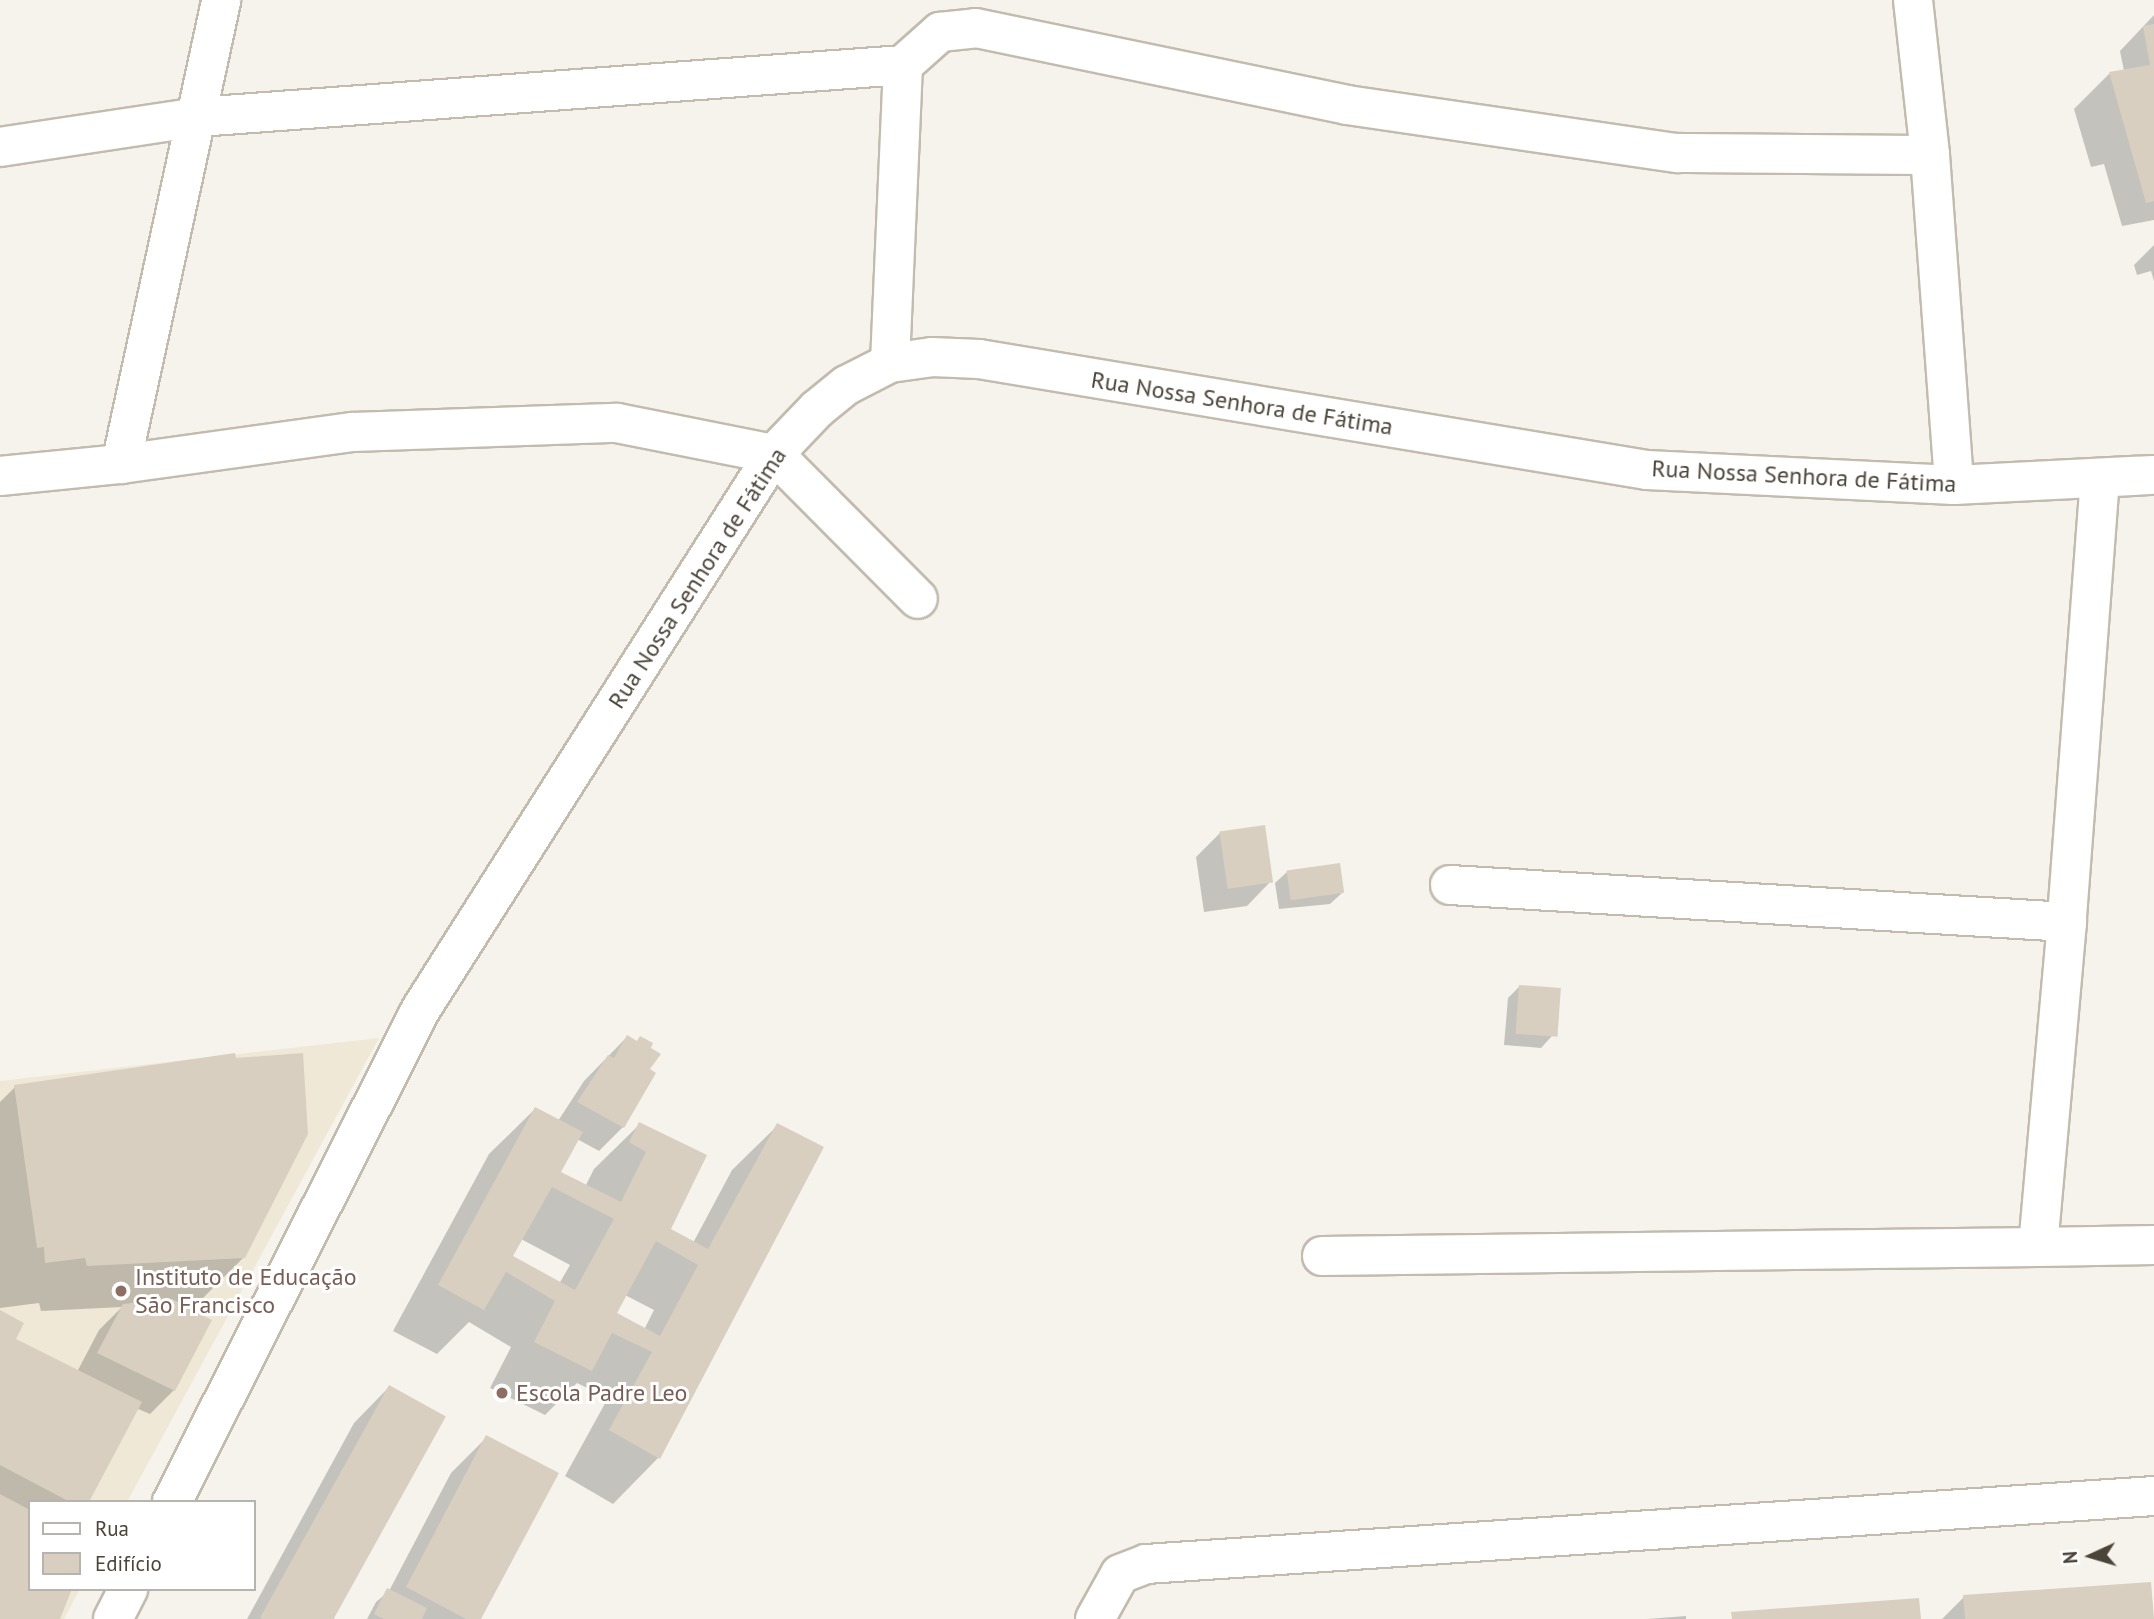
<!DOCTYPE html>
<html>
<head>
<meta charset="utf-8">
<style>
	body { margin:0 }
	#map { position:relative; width:2154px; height:1619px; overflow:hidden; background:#f6f3ec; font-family:"PT Sans",sans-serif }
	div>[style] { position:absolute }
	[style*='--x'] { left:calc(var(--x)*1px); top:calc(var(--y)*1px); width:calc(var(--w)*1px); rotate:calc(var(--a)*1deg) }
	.education>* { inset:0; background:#efe8d6 }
	.shadow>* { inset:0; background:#0003 }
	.building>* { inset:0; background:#d8cfc1; transform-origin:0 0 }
	.roads { filter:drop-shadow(2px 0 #c2bbae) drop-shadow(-2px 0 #c2bbae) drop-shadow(0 2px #c2bbae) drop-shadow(0 -2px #c2bbae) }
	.minor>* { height:38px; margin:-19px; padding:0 19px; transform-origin:19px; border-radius:19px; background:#fff }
	.dots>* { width:19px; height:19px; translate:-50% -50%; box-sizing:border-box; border:4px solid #fff; border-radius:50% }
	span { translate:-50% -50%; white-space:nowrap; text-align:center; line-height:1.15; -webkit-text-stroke:6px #fff; paint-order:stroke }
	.street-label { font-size:24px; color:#4b4439 }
	.education-label { font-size:24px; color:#785e54 }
	.left { translate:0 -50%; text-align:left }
	.legend { position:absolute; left:28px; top:1500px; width:228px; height:91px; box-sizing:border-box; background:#fff; border:2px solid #b7b4b0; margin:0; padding:9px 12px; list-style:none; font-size:21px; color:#4b4439 }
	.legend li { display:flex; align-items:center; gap:14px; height:35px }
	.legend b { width:35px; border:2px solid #b7b4b0 }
	.north { position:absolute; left:2056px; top:1521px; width:70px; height:70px; -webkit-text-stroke:5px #fff; paint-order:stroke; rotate:266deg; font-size:19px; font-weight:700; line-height:28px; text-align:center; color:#4b4439 }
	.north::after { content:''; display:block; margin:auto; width:24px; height:32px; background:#4b4439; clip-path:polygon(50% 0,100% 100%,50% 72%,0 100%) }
</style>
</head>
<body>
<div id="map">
	<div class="education">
		<i style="clip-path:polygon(379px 1038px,127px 1502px,30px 1502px,30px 1589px,80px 1589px,64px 1619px,0 1619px,0 1081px)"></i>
	</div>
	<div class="shadow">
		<i style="clip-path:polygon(2154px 15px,2154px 220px,2122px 226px,2104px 164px,2091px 167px,2074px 109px,2109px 74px,2124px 71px,2120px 51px)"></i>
		<i style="clip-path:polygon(2154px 245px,2154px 281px,2151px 271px,2137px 275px,2134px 265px)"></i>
		<i style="clip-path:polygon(1220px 833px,1271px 881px,1247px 906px,1204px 912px,1196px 857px)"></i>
		<i style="clip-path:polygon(1287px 872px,1342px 893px,1330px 904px,1279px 909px,1275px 883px)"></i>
		<i style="clip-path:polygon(1519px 987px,1552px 1036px,1541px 1048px,1504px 1045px,1508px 998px)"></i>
		<i style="clip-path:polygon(evenodd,627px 1037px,648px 1069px,623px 1127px,599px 1151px,577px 1139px,559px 1173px,585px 1187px,594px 1169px,640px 1124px,669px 1230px,693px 1243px,732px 1170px,778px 1125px,821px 1148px,658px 1458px,613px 1504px,565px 1476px,608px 1398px,577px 1383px,545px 1415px,490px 1388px,511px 1347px,469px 1322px,437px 1354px,393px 1331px,489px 1154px,535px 1109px,558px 1121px,584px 1081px,627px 1037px,521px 1239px,570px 1265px,559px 1284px,510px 1257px,521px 1239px,627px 1037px,625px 1295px,654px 1310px,644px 1330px,615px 1314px,625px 1295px)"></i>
		<i style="clip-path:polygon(15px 1087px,244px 1257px,198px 1303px,177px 1304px,210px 1321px,174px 1390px,150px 1414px,136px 1408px,87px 1502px,30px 1502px,30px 1589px,58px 1619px,0 1619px,0 1312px,13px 1340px,77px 1372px,99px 1330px,122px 1307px,41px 1311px,39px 1303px,0 1308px,0 1102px)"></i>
		<i style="clip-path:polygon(389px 1387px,334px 1619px,247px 1619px,354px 1423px)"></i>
		<i style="clip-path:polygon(487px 1437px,479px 1619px,367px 1619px,376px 1602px,389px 1591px,451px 1473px)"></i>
		<i style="clip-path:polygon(1964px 1597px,2152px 1619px,1942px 1619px)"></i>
		<i style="clip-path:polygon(1686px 1616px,1686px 1619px,1647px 1619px)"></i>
	</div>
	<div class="building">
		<i style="clip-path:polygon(2154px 24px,2154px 201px,2146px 203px,2109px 72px,2150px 65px,2143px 26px)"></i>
		<i style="left:1265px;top:825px;width:58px;height:46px;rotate:82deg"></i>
		<i style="left:1340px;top:863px;width:30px;height:54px;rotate:82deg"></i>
		<i style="left:1519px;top:985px;width:42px;height:49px;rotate:4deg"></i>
		<i style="clip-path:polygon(627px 1035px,637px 1041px,640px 1036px,653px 1043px,651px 1048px,661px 1054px,650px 1069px,656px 1073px,624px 1128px,577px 1102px,608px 1055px,614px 1058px)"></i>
		<i style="clip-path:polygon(235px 1053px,236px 1058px,303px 1053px,308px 1134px,245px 1258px,87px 1266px,85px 1258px,45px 1263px,44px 1247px,37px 1248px,14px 1085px)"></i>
		<i style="clip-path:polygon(evenodd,535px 1107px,583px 1132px,561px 1172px,621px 1202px,646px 1152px,629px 1142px,639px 1122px,707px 1155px,671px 1229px,708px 1249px,777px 1123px,824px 1147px,660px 1459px,609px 1430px,652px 1352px,612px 1333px,592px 1371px,534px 1342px,555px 1301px,506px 1272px,484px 1310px,438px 1285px,535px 1107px,552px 1187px,614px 1219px,575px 1290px,513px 1256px,552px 1187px,535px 1107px,656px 1241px,698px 1265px,660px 1336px,617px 1313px,656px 1241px)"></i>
		<i style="clip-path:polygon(172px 1299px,212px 1320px,175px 1391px,97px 1353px,123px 1304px)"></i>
		<i style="clip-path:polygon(0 1310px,24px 1323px,16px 1339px,142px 1402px,89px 1502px,70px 1502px,0 1465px)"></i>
		<i style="left:389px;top:1385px;width:65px;height:266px;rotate:29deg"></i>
		<i style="clip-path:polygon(486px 1435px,559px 1473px,481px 1619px,466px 1619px,406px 1587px)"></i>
		<i style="clip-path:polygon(0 1494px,30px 1510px,30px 1589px,72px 1589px,60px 1619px,0 1619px)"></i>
		<i style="clip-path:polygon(2151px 1582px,2154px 1619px,1965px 1619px,1963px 1595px)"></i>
		<i style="clip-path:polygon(387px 1588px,427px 1608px,422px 1619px,384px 1619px,374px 1614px)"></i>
		<i style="clip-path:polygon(1919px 1598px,1921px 1619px,1732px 1619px,1731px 1612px)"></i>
	</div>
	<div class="roads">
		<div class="minor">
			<i style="--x:1913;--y:0;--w:156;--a:83.7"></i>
			<i style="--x:1930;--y:155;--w:331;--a:85.8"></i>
			<i style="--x:903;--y:65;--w:50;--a:-41.7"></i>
			<i style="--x:940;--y:32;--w:36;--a:-6"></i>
			<i style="--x:976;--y:28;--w:379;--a:11.7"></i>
			<i style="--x:1347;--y:105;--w:334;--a:8.3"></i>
			<i style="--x:1678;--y:153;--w:252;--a:0.5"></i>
			<i style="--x:0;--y:147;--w:200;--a:-8.6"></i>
			<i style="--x:198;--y:117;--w:707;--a:-4.22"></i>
			<i style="--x:903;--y:65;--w:298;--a:92.5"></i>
			<i style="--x:121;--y:464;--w:475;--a:-77.8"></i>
			<i style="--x:0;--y:476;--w:122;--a:-5.7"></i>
			<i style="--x:121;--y:464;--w:234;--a:-7.9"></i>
			<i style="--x:353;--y:432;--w:264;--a:-2"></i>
			<i style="--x:617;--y:423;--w:160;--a:11.2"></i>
			<i style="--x:774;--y:454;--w:204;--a:45.2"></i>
			<i style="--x:2100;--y:478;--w:445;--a:94.3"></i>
			<i style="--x:2067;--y:922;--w:326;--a:95.1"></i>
			<i style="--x:2038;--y:1247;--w:116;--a:-1"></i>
			<i style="--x:1450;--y:885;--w:618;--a:3.43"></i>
			<i style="--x:1322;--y:1256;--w:716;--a:-0.72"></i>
			<i style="--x:172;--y:1502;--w:552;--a:-63.2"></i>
			<i style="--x:421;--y:1009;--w:658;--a:-57.54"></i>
			<i style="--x:774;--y:454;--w:62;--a:-46.3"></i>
			<i style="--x:817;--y:409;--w:38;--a:-39"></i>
			<i style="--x:847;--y:385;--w:48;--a:-27.1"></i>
			<i style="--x:890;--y:363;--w:42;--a:-8.1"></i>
			<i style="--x:932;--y:357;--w:47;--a:2.4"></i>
			<i style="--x:979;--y:359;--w:677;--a:9.43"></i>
			<i style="--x:1647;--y:470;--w:307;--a:2.8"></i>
			<i style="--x:1954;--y:485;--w:200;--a:-2.9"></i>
			<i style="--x:113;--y:1619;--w:34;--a:-63"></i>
			<i style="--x:1095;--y:1619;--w:51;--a:-60.9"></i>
			<i style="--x:1120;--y:1574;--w:28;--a:-21"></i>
			<i style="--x:1146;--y:1564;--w:1010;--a:-3.86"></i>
		</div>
	</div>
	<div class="dots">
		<i style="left:121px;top:1291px;background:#8d6e63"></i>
		<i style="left:502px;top:1393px;background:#8d6e63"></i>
	</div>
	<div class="street-label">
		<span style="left:1242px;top:403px;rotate:9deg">Rua Nossa Senhora de Fátima</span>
		<span style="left:1804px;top:476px;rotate:3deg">Rua Nossa Senhora de Fátima</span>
		<span style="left:697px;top:578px;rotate:-57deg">Rua Nossa Senhora de Fátima</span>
	</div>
	<div class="education-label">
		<span class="left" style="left:135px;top:1291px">Instituto de Educação<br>São Francisco</span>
		<span class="left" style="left:516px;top:1393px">Escola Padre Leo</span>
	</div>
	<ul class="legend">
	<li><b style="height:9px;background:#fff"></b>Rua</li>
	<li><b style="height:19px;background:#d8cfc1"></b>Edifício</li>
	</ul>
	<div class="north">N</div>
</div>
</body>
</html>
